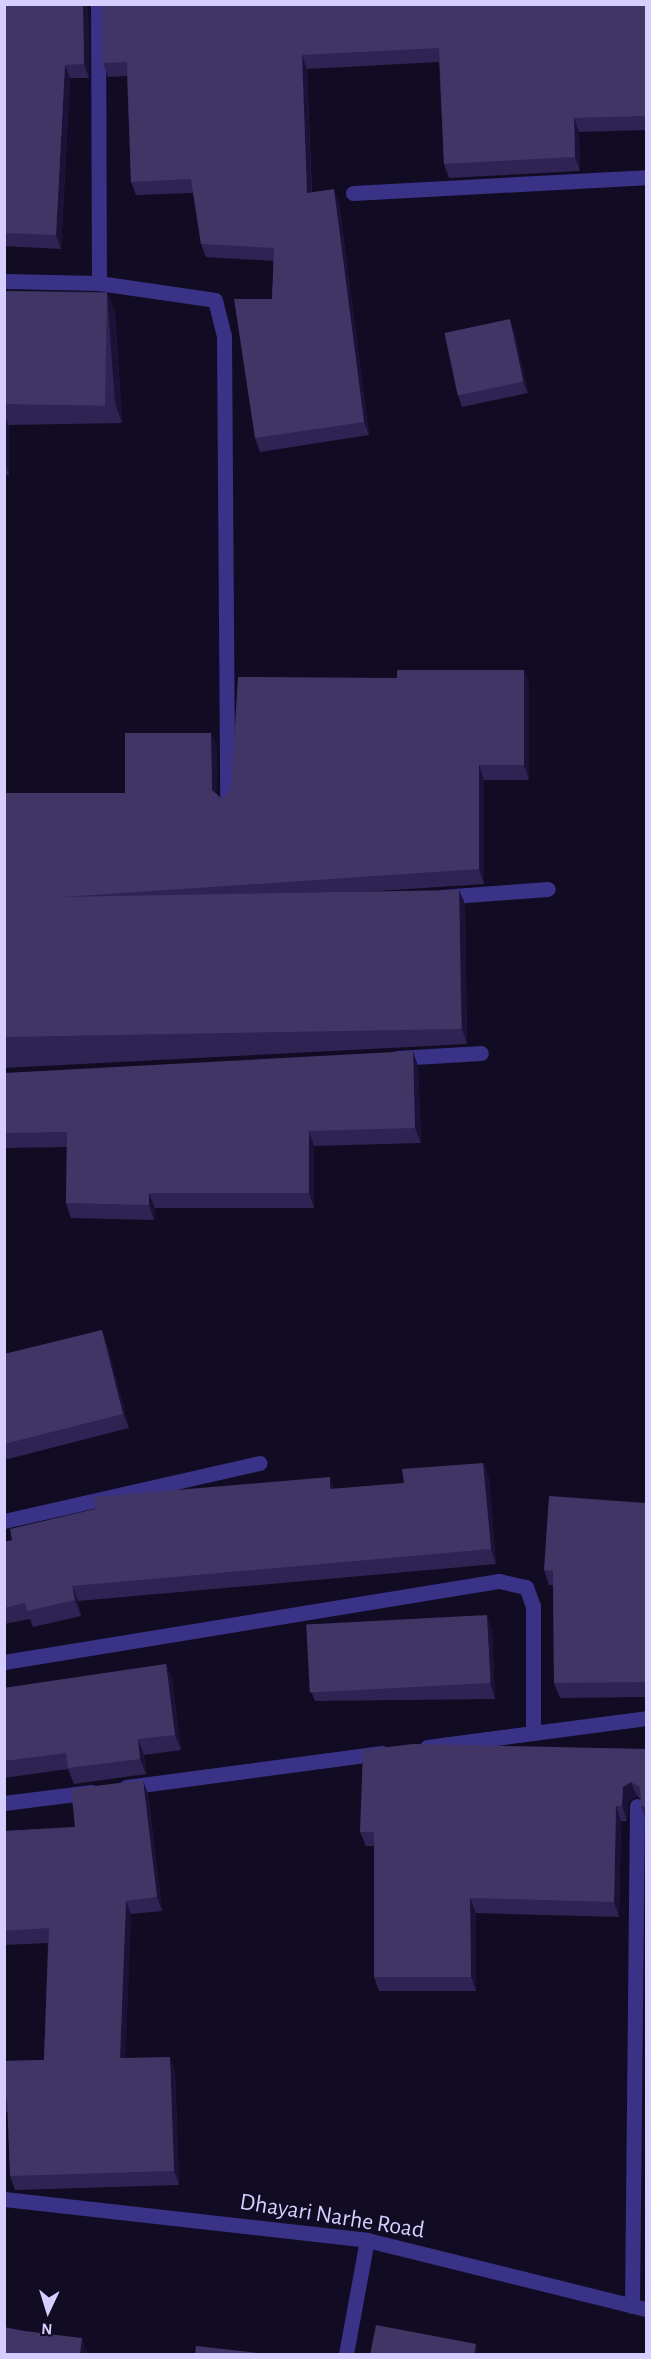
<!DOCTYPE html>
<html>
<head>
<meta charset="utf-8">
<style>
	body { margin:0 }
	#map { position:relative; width:651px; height:2359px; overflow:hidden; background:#110c23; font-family:"Alegreya Sans",sans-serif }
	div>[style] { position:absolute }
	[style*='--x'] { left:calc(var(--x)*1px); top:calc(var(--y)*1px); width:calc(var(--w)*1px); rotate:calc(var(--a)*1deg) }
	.minor>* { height:15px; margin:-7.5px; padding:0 7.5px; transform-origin:7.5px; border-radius:7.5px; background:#393286 }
	.wall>* { inset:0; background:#2f2353 }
	.shaded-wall>* { inset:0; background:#1b1238 }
	.building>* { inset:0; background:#403565; transform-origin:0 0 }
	span { translate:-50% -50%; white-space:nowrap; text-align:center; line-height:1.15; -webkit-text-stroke:4.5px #110c23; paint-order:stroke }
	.street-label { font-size:24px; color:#d5ceff }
	.frame { position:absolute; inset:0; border:6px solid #d5ceff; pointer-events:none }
	.north { position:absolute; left:18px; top:2281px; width:60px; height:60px; -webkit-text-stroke:4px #110c23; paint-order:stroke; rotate:184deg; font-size:16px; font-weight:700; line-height:24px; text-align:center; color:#d5ceff }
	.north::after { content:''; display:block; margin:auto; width:21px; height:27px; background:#d5ceff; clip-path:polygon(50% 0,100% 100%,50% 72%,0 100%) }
</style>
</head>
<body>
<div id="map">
	<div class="minor">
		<i style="--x:98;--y:4;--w:279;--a:89.8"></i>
		<i style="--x:353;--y:193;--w:293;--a:-3.1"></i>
		<i style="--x:4;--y:281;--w:95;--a:1.2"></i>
		<i style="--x:99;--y:283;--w:117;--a:8.3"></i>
		<i style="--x:215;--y:300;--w:37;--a:76"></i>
		<i style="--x:224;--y:336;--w:468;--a:89.6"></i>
		<i style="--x:441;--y:897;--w:107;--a:-4.3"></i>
		<i style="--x:397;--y:1058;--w:84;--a:-3.4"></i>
		<i style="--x:4;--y:1521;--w:262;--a:-12.8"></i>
		<i style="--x:4;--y:1662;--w:502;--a:-9.29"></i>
		<i style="--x:499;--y:1581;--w:28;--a:13"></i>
		<i style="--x:526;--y:1587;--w:20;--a:70"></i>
		<i style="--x:533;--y:1606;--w:127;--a:90"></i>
		<i style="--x:427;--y:1747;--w:221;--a:-7.5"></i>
		<i style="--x:126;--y:1787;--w:258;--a:-7.6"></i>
		<i style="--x:4;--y:1803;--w:88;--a:-7.2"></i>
		<i style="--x:4;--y:2199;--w:365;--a:6.4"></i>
		<i style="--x:367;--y:2240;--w:287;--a:13.9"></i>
		<i style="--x:632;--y:2306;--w:500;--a:-89.43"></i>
		<i style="--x:346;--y:2354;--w:116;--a:-79.6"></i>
	</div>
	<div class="wall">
		<i style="clip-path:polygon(4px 4px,88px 4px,89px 78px,70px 78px,61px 249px,4px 246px)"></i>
		<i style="clip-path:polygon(646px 4px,646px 130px,579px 132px,580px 171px,449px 178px,444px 164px,439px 62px,307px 69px,312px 193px,339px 203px,369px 435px,260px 452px,255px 438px,272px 299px,274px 261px,206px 257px,201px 244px,193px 193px,136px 195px,131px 182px,127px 76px,108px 77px,103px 63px)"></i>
		<i style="clip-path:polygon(4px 291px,107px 292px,115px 312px,122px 423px,9px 425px,9px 475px,4px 475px)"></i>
		<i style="clip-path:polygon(514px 330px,528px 393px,462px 407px,458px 395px)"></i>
		<i style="clip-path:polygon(524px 670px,529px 685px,529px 780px,484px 780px,484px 884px,4px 916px,4px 793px,125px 793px,217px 748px,217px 794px,222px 799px,397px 678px)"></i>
		<i style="clip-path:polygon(459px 890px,465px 904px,467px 1044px,4px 1068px,4px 920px)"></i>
		<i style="clip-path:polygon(418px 1066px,421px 1143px,314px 1146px,314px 1208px,155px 1208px,154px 1220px,71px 1218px,66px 1203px,67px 1147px,4px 1148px,4px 1073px)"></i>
		<i style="clip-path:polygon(107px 1344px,129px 1428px,4px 1460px,4px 1354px)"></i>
		<i style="clip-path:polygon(483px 1463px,489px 1478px,496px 1564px,78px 1601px,81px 1616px,33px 1627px,30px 1619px,4px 1624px,4px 1542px,330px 1477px,334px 1489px,404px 1483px)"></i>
		<i style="clip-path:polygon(646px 1503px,646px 1697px,560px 1698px,554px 1683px,553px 1585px,549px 1585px,544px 1570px)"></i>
		<i style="clip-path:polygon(492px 1630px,495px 1699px,315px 1701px,309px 1686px)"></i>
		<i style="clip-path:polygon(166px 1664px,172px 1679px,181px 1750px,144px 1755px,146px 1774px,74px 1784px,68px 1769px,4px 1778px,4px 1688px)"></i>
		<i style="clip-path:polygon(646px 1749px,646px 1820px,641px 1806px,641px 1799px,637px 1796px,628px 1802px,627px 1821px,621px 1821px,619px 1917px,476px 1913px,476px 1991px,379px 1991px,374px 1977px,374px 1846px,366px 1846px,360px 1832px)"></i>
		<i style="clip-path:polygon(148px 1794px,162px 1911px,131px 1914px,125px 2058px,175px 2071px,179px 2185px,15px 2190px,10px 2176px,8px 2112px,4px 2111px,4px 2061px,44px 2060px,48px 1943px,4px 1945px,4px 1831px,75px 1827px)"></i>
	</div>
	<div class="shaded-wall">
		<i style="clip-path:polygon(83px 4px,88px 4px,89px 78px,84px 64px)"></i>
		<i style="clip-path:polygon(302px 55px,307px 69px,312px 207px,307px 193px)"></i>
		<i style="clip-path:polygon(65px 65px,70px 78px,61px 249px,56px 235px)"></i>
		<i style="clip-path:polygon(574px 118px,579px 132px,580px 171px,575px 157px)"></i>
		<i style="clip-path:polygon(334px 189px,339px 203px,369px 435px,364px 422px)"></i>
		<i style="clip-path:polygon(107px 292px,115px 312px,122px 423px,115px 403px)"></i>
		<i style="clip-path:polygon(510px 319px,514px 330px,528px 393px,523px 382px)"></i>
		<i style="clip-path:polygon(4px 413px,9px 427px,9px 475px,4px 461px)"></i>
		<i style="clip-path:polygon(524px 670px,529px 685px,529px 780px,524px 765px)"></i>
		<i style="clip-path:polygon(211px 733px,217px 748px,217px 805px,212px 790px)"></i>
		<i style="clip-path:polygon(479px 765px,484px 780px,484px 884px,479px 869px)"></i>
		<i style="clip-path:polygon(459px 890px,465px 904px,467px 1044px,462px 1029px)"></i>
		<i style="clip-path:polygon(413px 1051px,418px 1066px,421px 1143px,415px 1128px)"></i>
		<i style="clip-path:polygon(309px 1131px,314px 1146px,314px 1208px,309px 1193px)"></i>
		<i style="clip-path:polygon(149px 1193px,155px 1208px,154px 1220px,149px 1205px)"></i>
		<i style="clip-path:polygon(102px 1330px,107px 1344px,129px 1428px,123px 1414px)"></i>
		<i style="clip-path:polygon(483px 1463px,489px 1478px,496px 1564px,491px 1549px)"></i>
		<i style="clip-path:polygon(330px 1477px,335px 1493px,330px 1489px)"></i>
		<i style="clip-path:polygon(72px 1586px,78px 1601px,81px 1616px,75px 1600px)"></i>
		<i style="clip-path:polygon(487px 1615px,492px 1630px,495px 1699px,490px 1683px)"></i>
		<i style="clip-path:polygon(166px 1664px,172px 1679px,181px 1750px,175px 1735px)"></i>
		<i style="clip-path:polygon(138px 1739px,144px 1755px,146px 1774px,140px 1759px)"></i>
		<i style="clip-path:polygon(143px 1780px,148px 1794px,162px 1911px,157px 1897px)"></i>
		<i style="clip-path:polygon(631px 1782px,637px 1796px,628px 1802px,627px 1821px,622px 1806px,623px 1787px)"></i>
		<i style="clip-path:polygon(616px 1806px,621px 1821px,619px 1917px,614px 1902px)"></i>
		<i style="clip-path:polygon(470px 1898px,476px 1913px,476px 1991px,471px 1977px)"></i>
		<i style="clip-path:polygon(126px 1901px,131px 1914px,125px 2072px,120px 2058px)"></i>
		<i style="clip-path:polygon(170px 2057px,175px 2071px,179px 2185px,174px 2171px)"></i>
		<i style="clip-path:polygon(82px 2338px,88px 2355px,80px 2355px)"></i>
		<i style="clip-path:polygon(476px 2344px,479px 2355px,474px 2355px)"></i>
	</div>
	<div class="building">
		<i style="clip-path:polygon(4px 4px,83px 4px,84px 64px,65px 65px,56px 235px,4px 233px)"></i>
		<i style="clip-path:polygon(103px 4px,646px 4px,646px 116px,574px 118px,575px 157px,444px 164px,439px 48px,302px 55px,307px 193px,334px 189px,364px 422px,255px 438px,234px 299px,272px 299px,274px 248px,201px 244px,191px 179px,131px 182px,127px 62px,103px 63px)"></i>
		<i style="left:4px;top:291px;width:103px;height:113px;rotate:1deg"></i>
		<i style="left:510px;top:319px;width:64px;height:67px;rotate:78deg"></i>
		<i style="clip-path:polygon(397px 670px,524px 670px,524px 765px,479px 765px,479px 869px,4px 901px,4px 793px,125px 793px,125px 733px,211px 733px,212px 790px,222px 799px,231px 790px,238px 677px,397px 678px)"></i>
		<i style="left:459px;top:890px;width:139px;height:456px;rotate:89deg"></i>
		<i style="clip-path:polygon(413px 1051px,415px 1128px,309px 1131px,309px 1193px,149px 1193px,149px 1205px,66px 1203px,67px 1132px,4px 1133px,4px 1073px)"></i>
		<i style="clip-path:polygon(102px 1330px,123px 1414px,4px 1444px,4px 1354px)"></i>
		<i style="clip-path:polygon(483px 1463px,491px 1549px,72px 1586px,75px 1600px,27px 1611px,25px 1603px,4px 1608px,4px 1542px,12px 1540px,10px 1529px,95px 1509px,94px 1497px,330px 1477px,330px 1489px,404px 1483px,402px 1469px)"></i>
		<i style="clip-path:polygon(549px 1496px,646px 1503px,646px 1682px,554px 1683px,553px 1571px,544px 1570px)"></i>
		<i style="left:487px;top:1615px;width:68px;height:181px;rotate:87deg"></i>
		<i style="clip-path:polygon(166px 1664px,175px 1735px,138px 1739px,140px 1759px,68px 1768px,66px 1753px,4px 1761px,4px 1688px)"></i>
		<i style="clip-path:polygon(413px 1744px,646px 1749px,646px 1806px,641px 1806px,640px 1787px,631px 1782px,623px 1787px,622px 1806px,616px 1806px,614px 1902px,470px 1898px,471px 1977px,374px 1977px,374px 1832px,360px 1832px,363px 1750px)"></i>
		<i style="clip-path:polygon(143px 1780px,157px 1897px,126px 1901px,120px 2058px,170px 2057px,174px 2171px,10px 2176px,7px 2098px,4px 2098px,4px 2061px,44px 2060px,49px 1928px,4px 1931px,4px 1831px,75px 1827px,71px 1789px)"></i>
		<i style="clip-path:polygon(376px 2325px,476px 2344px,474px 2355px,370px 2355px)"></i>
		<i style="clip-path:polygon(4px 2327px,24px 2331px,82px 2338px,80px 2355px,4px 2355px)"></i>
		<i style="clip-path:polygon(196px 2346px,277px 2355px,195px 2355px)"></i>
	</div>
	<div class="street-label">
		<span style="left:332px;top:2217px;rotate:9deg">Dhayari Narhe Road</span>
	</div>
	<div class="frame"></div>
	<div class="north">N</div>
</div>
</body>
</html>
